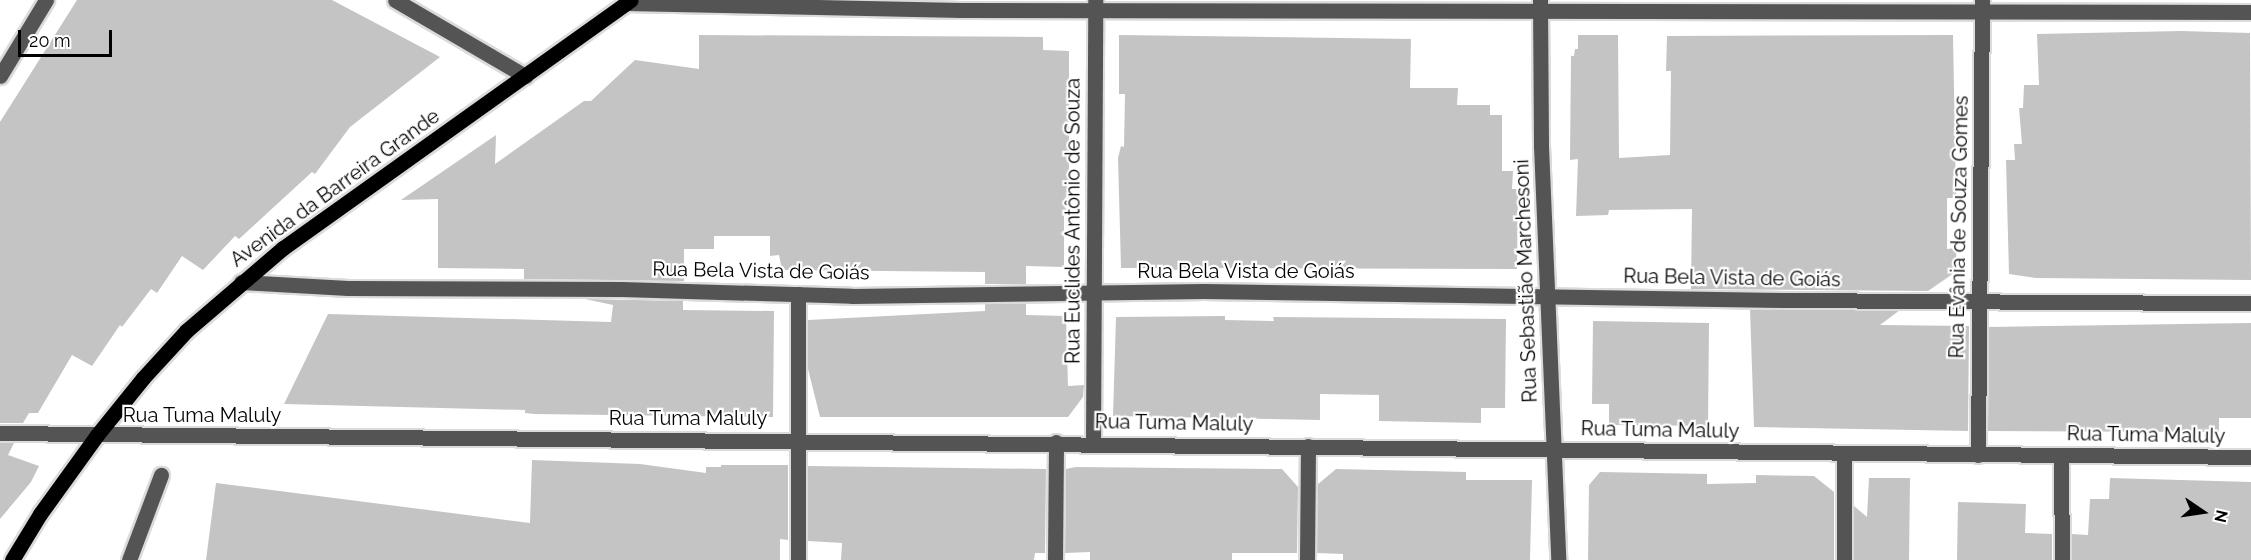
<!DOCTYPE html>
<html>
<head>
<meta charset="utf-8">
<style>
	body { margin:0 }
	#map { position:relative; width:2251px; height:560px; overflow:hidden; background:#fff; font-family:Raleway,sans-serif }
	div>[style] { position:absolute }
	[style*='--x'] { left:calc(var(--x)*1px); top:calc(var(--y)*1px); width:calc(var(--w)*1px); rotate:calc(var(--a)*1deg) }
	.building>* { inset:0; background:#c4c4c4 }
	.roads { filter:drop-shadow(2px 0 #dbdbdb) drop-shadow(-2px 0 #dbdbdb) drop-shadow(0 2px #dbdbdb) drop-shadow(0 -2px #dbdbdb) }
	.minor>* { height:15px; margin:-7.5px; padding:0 7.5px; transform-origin:7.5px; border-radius:7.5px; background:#545454 }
	.major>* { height:15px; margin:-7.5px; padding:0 7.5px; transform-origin:7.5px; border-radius:7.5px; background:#000 }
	span { translate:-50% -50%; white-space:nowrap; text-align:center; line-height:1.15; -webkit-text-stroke:4.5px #fff; paint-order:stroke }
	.street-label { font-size:20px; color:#000 }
	.north { position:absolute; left:2173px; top:482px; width:60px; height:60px; -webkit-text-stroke:4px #fff; paint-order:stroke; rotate:103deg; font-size:16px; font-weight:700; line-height:24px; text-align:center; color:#000 }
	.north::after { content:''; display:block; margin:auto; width:21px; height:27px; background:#000; clip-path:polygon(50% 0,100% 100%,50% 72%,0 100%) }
	.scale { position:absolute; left:18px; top:30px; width:94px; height:27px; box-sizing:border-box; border:3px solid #000; border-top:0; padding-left:8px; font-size:18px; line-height:21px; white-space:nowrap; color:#000; -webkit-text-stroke:4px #fff; paint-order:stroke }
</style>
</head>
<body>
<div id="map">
	<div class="building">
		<i style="clip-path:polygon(77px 0,332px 0,440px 57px,350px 127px,315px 174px,312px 172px,239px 239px,235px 236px,203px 270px,182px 256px,157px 293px,151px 289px,122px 327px,120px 325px,92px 366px,72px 355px,38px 413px,29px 413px,23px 423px,0 423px,0 122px)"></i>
		<i style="clip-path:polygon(2181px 31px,2250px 33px,2251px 280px,2036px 278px,2009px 274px,2006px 160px,2015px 160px,2014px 144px,2022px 144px,2019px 108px,2023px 108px,2024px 85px,2039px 85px,2037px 34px)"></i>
		<i style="clip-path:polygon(699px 35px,1043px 37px,1043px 50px,1069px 51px,1069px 210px,1064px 210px,1064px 267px,1026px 266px,1026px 284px,985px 284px,985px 272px,782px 270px,779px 255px,770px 256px,770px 236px,714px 236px,714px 249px,684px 249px,684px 281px,524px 279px,524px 269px,438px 268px,438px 199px,401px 200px,496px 135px,495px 164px,584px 101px,591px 101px,635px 60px,699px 69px)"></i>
		<i style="clip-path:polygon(1119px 35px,1411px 39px,1410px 88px,1458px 88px,1457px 105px,1490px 105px,1490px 115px,1502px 115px,1502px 171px,1513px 171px,1512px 189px,1518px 189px,1517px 269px,1203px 268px,1157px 271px,1157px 268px,1121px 268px,1118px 158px,1121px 146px,1124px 147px,1125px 94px,1119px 94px)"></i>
		<i style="clip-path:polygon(1578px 35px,1618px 35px,1619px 158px,1670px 155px,1671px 71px,1666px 71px,1667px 36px,1953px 35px,1956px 198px,1947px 198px,1947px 249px,1956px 248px,1957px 271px,1928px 291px,1691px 289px,1692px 209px,1609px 210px,1608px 215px,1576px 216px,1578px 159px,1570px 160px,1571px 56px,1574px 56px,1575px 49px,1578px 49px)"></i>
		<i style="clip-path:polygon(585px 299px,683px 301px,683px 310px,774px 311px,773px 417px,534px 414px,525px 413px,525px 410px,284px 404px,328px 314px,611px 322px,613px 305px)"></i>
		<i style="clip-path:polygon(1026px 303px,1026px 315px,1066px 316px,1068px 386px,1084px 385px,1083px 397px,1068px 417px,820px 417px,808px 369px,808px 320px,985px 311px,985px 304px)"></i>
		<i style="clip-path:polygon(1750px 309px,1900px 310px,1880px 325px,1969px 326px,1968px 431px,1754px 427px)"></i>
		<i style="clip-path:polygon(1225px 316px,1225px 320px,1274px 321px,1273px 317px,1506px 319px,1505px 408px,1481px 408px,1481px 423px,1379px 421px,1379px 395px,1320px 394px,1320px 420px,1113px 416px,1116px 317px)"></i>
		<i style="clip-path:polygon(1593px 321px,1709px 323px,1708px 426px,1609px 425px,1609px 404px,1592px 404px)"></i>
		<i style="clip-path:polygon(2251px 323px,2251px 418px,2219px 418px,2219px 432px,1988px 431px,1989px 327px)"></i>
		<i style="clip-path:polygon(0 443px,14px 443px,8px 455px,39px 466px,31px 482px,0 519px)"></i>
		<i style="clip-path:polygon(532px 460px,640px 464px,706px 473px,706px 467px,721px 467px,721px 465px,788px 465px,788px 540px,780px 539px,780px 560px,206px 560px,216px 483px,530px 523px)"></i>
		<i style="clip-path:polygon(808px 466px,1046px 469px,1045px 553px,1035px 553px,1034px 560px,841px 560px,842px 543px,808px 541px)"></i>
		<i style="clip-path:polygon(1076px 467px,1282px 469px,1298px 487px,1297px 553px,1232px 553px,1232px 560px,1090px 560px,1090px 552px,1065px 553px,1066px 469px)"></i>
		<i style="clip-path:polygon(1336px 469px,1466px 472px,1466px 480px,1532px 480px,1530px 560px,1343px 560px,1343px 554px,1317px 553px,1317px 485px)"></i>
		<i style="clip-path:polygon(1600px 472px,1707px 474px,1707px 484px,1756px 483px,1756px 475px,1814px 476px,1834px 492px,1834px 560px,1588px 560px,1589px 485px)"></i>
		<i style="clip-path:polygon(1869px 478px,1910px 478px,1909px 560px,1854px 560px,1854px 506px,1867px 517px)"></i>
		<i style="clip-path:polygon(2110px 478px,2251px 482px,2251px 560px,2072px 560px,2072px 534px,2088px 535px,2090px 499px,2109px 499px)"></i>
		<i style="clip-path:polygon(1958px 502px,2026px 504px,2025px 533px,2052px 534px,2052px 560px,1957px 560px)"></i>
	</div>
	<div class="roads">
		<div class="minor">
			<i style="--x:395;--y:0;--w:151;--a:30.3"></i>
			<i style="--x:1540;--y:0;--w:146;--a:89.6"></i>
			<i style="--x:1541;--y:146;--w:414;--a:87.6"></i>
			<i style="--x:626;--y:3;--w:335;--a:1.2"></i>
			<i style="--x:961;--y:10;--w:1290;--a:0.09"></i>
			<i style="--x:0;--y:76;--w:89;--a:-58.8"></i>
			<i style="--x:241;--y:282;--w:107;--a:3.2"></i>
			<i style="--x:348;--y:288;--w:273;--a:0.2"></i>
			<i style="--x:621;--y:289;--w:231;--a:1.7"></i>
			<i style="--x:852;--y:296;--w:352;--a:-0.8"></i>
			<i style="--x:1204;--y:291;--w:580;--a:0.89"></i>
			<i style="--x:1784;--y:300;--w:467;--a:0.4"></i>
			<i style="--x:798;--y:294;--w:266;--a:90"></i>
			<i style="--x:0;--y:433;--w:2251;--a:0.61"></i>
			<i style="--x:1093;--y:443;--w:443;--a:-89.7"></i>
			<i style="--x:1978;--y:455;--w:455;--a:-89.5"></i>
			<i style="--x:2061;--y:455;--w:105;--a:89.5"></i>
			<i style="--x:129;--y:560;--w:91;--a:-69.4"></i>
			<i style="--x:1055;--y:560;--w:118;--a:-89.5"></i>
			<i style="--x:1307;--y:560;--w:114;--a:-89.5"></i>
			<i style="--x:1844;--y:560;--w:106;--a:-90"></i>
		</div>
		<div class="major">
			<i style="--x:12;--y:560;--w:54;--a:-58.7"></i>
			<i style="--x:40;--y:514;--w:97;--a:-54.2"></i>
			<i style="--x:97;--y:435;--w:73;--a:-51.1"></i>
			<i style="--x:143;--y:378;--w:64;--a:-47.5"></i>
			<i style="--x:186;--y:331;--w:128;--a:-40.6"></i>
			<i style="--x:283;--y:248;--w:427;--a:-35.5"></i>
		</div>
	</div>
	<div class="street-label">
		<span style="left:335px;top:188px;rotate:-36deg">Avenida da Barreira Grande</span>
		<span style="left:1073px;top:221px;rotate:-90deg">Rua Euclides Antônio de Souza</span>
		<span style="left:1959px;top:227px;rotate:-89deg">Rua Evânia de Souza Gomes</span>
		<span style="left:761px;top:271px;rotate:1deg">Rua Bela Vista de Goiás</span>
		<span style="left:1246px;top:271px">Rua Bela Vista de Goiás</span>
		<span style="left:1732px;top:278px;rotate:1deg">Rua Bela Vista de Goiás</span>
		<span style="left:1526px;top:281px;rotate:-92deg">Rua Sebastião Marchesoni</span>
		<span style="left:202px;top:415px">Rua Tuma Maluly</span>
		<span style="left:688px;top:418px">Rua Tuma Maluly</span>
		<span style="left:1174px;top:423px;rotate:1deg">Rua Tuma Maluly</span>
		<span style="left:1660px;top:430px;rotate:1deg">Rua Tuma Maluly</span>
		<span style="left:2146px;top:435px;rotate:1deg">Rua Tuma Maluly</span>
	</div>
	<div class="north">N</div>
	<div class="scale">20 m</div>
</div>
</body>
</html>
